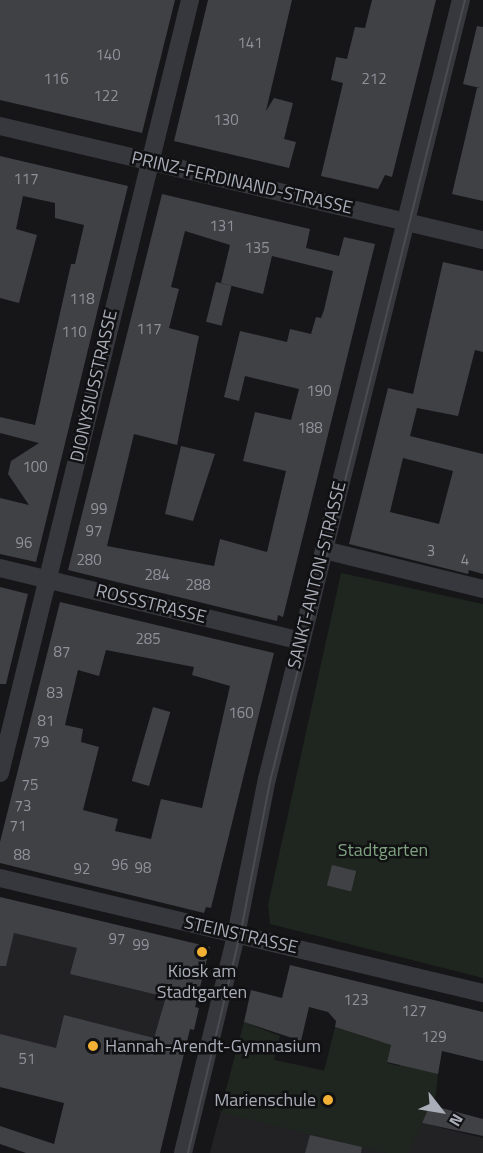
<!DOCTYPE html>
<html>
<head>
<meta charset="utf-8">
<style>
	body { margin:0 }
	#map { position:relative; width:483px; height:1153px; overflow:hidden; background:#161618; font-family:"Titillium Web",sans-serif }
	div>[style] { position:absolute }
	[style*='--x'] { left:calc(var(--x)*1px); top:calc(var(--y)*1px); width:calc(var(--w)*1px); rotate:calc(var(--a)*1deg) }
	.built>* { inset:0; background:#222225 }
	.green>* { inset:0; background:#1e261f }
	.building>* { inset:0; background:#404145; transform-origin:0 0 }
	.minor>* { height:18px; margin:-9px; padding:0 9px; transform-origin:9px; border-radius:9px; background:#37383d }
	.tram>* { height:1.5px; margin:-0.75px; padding:0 0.75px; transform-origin:0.75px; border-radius:0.75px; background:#4a4c52 }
	.dots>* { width:16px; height:16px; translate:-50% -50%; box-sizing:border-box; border:3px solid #111113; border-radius:50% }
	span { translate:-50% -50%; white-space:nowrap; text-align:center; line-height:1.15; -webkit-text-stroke:5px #111113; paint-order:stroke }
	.number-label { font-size:15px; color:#8e929b }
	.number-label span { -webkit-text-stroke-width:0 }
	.street-label { font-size:18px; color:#a8adb8 }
	.park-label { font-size:18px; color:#7fa381 }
	.poi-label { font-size:18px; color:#a8adb8 }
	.left { translate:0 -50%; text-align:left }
	.right { translate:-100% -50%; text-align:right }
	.north { position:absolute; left:411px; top:1081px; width:60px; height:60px; -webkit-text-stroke:4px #111113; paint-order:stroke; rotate:121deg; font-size:16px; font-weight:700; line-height:24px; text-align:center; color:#a8adb8 }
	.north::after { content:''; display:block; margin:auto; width:21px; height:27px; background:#a8adb8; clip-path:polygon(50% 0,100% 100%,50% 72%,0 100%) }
</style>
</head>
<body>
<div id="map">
	<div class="built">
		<i style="clip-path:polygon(0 897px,108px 923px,94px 980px,196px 1004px,166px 1127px,0 1087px)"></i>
		<i style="clip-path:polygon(236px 1052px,436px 1094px,422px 1123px,483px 1138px,483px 1153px,210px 1153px)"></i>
	</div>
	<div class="green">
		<i style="clip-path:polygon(341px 573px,483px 604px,483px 978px,270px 924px,268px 905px)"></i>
		<i style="clip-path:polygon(244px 1022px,280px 1036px,274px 1060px,324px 1071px,335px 1027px,380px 1042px,384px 1028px,394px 1031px,387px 1063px,400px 1066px,409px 1031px,438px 1074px,436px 1094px,408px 1153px,387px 1153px,220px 1112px)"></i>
	</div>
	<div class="building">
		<i style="clip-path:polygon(0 0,175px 0,142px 133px,0 100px)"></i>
		<i style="clip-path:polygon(208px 0,292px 0,266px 111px,274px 98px,293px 103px,284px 139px,296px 142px,289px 168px,174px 141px)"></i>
		<i style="clip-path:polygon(372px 0,436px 0,392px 177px,385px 175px,378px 189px,321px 176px,343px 83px,331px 80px,336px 57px,347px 59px,355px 27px,365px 28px)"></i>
		<i style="clip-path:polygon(477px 26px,483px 27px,483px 201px,452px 194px,477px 88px,480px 88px,463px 84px)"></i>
		<i style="clip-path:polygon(0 156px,128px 186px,36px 562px,0 554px,0 498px,29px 505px,8px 474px,11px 461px,39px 443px,0 433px,0 417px,35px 425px,71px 264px,75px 264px,84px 225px,55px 218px,55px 203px,23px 196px,16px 229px,37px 235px,19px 303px,0 298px)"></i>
		<i style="clip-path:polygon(evenodd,162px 194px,310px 229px,306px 248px,339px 256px,344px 237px,375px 244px,283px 617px,278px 615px,277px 621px,68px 570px,162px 194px,185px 231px,230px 245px,221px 283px,263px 294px,272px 256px,333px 271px,324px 310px,321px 318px,316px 317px,311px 334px,290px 329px,287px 342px,240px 331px,224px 397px,239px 401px,245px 376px,299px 389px,291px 420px,255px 412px,243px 461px,286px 471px,267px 552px,220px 539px,214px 566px,107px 546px,134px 434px,177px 445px,199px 336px,169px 328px,179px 289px,171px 287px,185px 231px)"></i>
		<i style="clip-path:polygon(evenodd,443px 262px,483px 271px,483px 352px,475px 350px,458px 416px,417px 408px,410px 436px,483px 454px,483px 574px,469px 570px,468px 574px,349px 544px,388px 388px,413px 394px,443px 262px,403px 458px,453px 471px,439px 524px,390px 512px,403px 458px)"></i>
		<i style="left:216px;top:282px;width:16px;height:41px;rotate:14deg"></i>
		<i style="clip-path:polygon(181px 446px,215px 454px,193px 521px,165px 514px)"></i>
		<i style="clip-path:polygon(0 587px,28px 594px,6px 684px,0 684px)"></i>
		<i style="clip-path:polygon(evenodd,60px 602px,274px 653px,211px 908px,206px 907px,204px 913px,0 863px,0 842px,60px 602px,106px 650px,194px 667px,192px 675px,230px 686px,202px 808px,161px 799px,151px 839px,115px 831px,118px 819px,83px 810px,99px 747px,81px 742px,83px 729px,65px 725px,78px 670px,99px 676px,106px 650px)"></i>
		<i style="left:153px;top:707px;width:18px;height:77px;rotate:16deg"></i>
		<i style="left:332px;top:865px;width:25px;height:21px;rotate:14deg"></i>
		<i style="clip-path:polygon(0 897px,210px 947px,195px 1007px,199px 1008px,194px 1030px,190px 1029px,160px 1153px,26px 1153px,0 1144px,0 1126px,54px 1144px,64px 1103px,0 1087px,0 1034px,56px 1048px,64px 1015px,154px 1038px,166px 997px,70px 974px,77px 948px,14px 933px,6px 966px,0 966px)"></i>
		<i style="clip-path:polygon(290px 965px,483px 1012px,483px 1061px,442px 1051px,438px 1074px,387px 1062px,391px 1045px,335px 1027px,336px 1021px,328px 1012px,309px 1007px,301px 1041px,244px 1022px,251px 990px,282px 998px)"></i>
		<i style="clip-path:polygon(430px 1105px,483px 1119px,483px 1136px,422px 1123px)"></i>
		<i style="clip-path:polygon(310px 1135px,362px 1147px,361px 1153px,305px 1153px)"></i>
	</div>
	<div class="minor">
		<i style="--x:0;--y:126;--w:496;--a:13.3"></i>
		<i style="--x:324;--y:550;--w:164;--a:13.8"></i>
		<i style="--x:0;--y:568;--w:310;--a:13.6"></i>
		<i style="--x:0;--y:773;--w:796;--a:-76.19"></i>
		<i style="--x:0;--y:878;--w:497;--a:13.4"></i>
		<i style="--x:183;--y:1153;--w:224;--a:-76.3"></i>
		<i style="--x:236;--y:935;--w:159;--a:-78.8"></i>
		<i style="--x:267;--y:779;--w:803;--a:-76.02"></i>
	</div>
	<div class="tram">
		<i style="--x:188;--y:1153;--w:228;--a:-76.6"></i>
		<i style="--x:241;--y:931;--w:152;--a:-79"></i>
		<i style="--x:270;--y:782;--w:806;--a:-76"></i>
	</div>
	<div class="dots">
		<i style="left:202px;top:952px;background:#f2b134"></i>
		<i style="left:93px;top:1046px;background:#f2b134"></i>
		<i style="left:328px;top:1100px;background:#f2b134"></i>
	</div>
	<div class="number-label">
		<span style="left:250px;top:43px">141</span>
		<span style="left:108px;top:55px">140</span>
		<span style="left:56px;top:79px">116</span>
		<span style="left:374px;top:79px">212</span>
		<span style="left:106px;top:96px">122</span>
		<span style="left:226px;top:120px">130</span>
		<span style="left:26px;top:179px">117</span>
		<span style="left:222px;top:226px">131</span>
		<span style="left:257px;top:248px">135</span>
		<span style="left:82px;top:299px">118</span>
		<span style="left:149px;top:329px">117</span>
		<span style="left:74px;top:332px">110</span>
		<span style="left:319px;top:391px">190</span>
		<span style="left:310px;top:428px">188</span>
		<span style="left:35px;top:467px">100</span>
		<span style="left:99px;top:509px">99</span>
		<span style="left:94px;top:531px">97</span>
		<span style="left:24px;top:543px">96</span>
		<span style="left:431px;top:551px">3</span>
		<span style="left:89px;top:560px">280</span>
		<span style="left:465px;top:560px">4</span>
		<span style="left:157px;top:575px">284</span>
		<span style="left:198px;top:585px">288</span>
		<span style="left:148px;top:639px">285</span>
		<span style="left:62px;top:652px">87</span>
		<span style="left:55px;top:693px">83</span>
		<span style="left:241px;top:713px">160</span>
		<span style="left:46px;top:721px">81</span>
		<span style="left:41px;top:742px">79</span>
		<span style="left:30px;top:785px">75</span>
		<span style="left:23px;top:806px">73</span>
		<span style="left:18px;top:826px">71</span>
		<span style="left:22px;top:855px">88</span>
		<span style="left:120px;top:865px">96</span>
		<span style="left:143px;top:868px">98</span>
		<span style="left:82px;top:869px">92</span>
		<span style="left:117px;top:939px">97</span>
		<span style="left:141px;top:945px">99</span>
		<span style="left:356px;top:1000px">123</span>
		<span style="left:414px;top:1011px">127</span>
		<span style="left:434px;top:1037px">129</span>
		<span style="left:27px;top:1059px">51</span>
	</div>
	<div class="street-label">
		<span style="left:242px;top:183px;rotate:13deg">PRINZ-FERDINAND-STRASSE</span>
		<span style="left:94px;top:386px;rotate:-77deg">DIONYSIUSSTRASSE</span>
		<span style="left:317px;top:575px;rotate:-76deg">SANKT-ANTON-STRASSE</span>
		<span style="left:151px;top:604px;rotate:14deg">ROSSSTRASSE</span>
		<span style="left:241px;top:935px;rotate:13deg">STEINSTRASSE</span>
	</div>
	<div class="park-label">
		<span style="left:383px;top:850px">Stadtgarten</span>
	</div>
	<div class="poi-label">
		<span style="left:202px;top:982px">Kiosk am<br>Stadtgarten</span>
		<span class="left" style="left:105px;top:1046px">Hannah-Arendt-Gymnasium</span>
		<span class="right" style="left:316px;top:1100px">Marienschule</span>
	</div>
	<div class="north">N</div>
</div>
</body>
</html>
